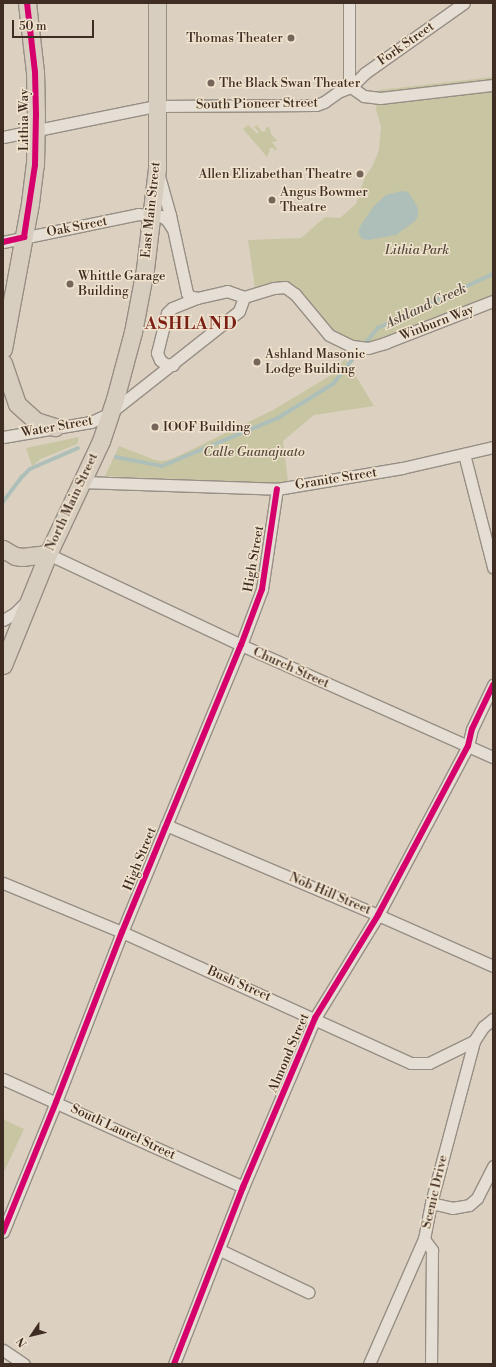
<!DOCTYPE html>
<html>
<head>
<meta charset="utf-8">
<style>
	body { margin:0 }
	#map { position:relative; width:496px; height:1367px; overflow:hidden; background:#dcd1c0; font-family:"Libre Bodoni",serif }
	div>[style] { position:absolute }
	[style*='--x'] { left:calc(var(--x)*1px); top:calc(var(--y)*1px); width:calc(var(--w)*1px); rotate:calc(var(--a)*1deg) }
	.green>* { inset:0; background:#c8c5a3 }
	.water>* { inset:0; background:#adbfb8 }
	.stream>* { height:3.5px; margin:-1.75px; padding:0 1.75px; transform-origin:1.75px; border-radius:1.75px; background:#adbfb8 }
	.roads { filter:drop-shadow(1px 0 #978e84) drop-shadow(-1px 0 #978e84) drop-shadow(0 1px #978e84) drop-shadow(0 -1px #978e84) }
	.minor>* { height:11px; margin:-5.5px; padding:0 5.5px; transform-origin:5.5px; border-radius:5.5px; background:#e4ded5 }
	.primary>* { height:17px; margin:-8.5px; padding:0 8.5px; transform-origin:8.5px; border-radius:8.5px; background:#d8cec0 }
	.cycleway>* { height:6px; margin:-3px; padding:0 3px; transform-origin:3px; border-radius:3px; background:#d6006c }
	.dots>* { width:11px; height:11px; translate:-50% -50%; box-sizing:border-box; border:2px solid #f0e3ce; border-radius:50% }
	span { translate:-50% -50%; white-space:nowrap; text-align:center; line-height:1.15; -webkit-text-stroke:3px #f0e3ce; paint-order:stroke }
	.poi-label { font-size:13px; color:#3f2d23 }
	.right { translate:-100% -50%; text-align:right }
	.left { translate:0 -50%; text-align:left }
	.street-label { font-size:13px; color:#3f2d23 }
	.park-label { font-size:13px; color:#574a38; font-style:italic }
	.water-label { font-size:14px; color:#514940; font-style:italic }
	.district-label { font-size:17px; color:#7a1f14; font-weight:700; letter-spacing:1px }
	.frame { position:absolute; inset:0; border:4px solid #3f2d23; pointer-events:none }
	.north { position:absolute; left:12px; top:1315px; width:40px; height:40px; -webkit-text-stroke:3px #f0e3ce; paint-order:stroke; rotate:235deg; font-size:11px; font-weight:700; line-height:16px; text-align:center; color:#3f2d23 }
	.north::after { content:''; display:block; margin:auto; width:14px; height:18px; background:#3f2d23; clip-path:polygon(50% 0,100% 100%,50% 72%,0 100%) }
	.scale { position:absolute; left:12px; top:20px; width:82px; height:18px; box-sizing:border-box; border:2px solid #3f2d23; border-top:0; padding-left:5px; font-size:12px; line-height:14px; white-space:nowrap; color:#3f2d23; -webkit-text-stroke:3px #f0e3ce; paint-order:stroke }
</style>
</head>
<body>
<div id="map">
	<div class="green">
		<i style="clip-path:polygon(493px 77px,493px 301px,372px 347px,337px 340px,295px 294px,255px 288px,248px 240px,301px 238px,325px 217px,340px 218px,356px 204px,365px 177px,372px 167px,379px 150px,381px 127px,376px 109px,379px 90px)"></i>
		<i style="clip-path:polygon(248px 125px,258px 134px,259px 132px,254px 127px,257px 125px,262px 132px,266px 131px,265px 129px,269px 126px,271px 134px,278px 141px,272px 142px,277px 149px,275px 151px,273px 148px,269px 148px,270px 150px,267px 157px,243px 129px)"></i>
		<i style="clip-path:polygon(345px 358px,374px 406px,314px 415px,283px 441px,288px 481px,277px 483px,105px 476px,119px 446px,155px 460px,161px 461px,172px 459px,273px 410px,333px 374px)"></i>
		<i style="clip-path:polygon(79px 437px,77px 444px,41px 459px,32px 466px,26px 448px)"></i>
		<i style="clip-path:polygon(3px 1119px,24px 1129px,3px 1174px)"></i>
	</div>
	<div class="water">
		<i style="clip-path:polygon(402px 191px,408px 192px,414px 201px,418px 209px,418px 216px,415px 221px,396px 235px,368px 240px,362px 239px,359px 234px,359px 228px,373px 207px,386px 195px)"></i>
	</div>
	<div class="stream">
		<i style="--x:364;--y:345;--w:22;--a:-51"></i>
		<i style="--x:378;--y:328;--w:127;--a:-25.2"></i>
		<i style="--x:116;--y:457;--w:47;--a:11.1"></i>
		<i style="--x:162;--y:466;--w:126;--a:-22.5"></i>
		<i style="--x:278;--y:418;--w:65;--a:-31.7"></i>
		<i style="--x:333;--y:384;--w:43;--a:-51.5"></i>
		<i style="--x:3;--y:502;--w:31;--a:-53"></i>
		<i style="--x:22;--y:477;--w:11;--a:-45"></i>
		<i style="--x:30;--y:469;--w:52;--a:-23.6"></i>
	</div>
	<div class="roads">
		<div class="minor">
			<i style="--x:349;--y:3;--w:74;--a:90"></i>
			<i style="--x:349;--y:77;--w:10;--a:79"></i>
			<i style="--x:351;--y:87;--w:20;--a:-45"></i>
			<i style="--x:365;--y:73;--w:121;--a:-35.3"></i>
			<i style="--x:3;--y:137;--w:156;--a:-11.5"></i>
			<i style="--x:156;--y:106;--w:160;--a:-0.4"></i>
			<i style="--x:316;--y:105;--w:9;--a:-21"></i>
			<i style="--x:324;--y:102;--w:19;--a:-35"></i>
			<i style="--x:340;--y:91;--w:12;--a:-20"></i>
			<i style="--x:351;--y:87;--w:16;--a:35"></i>
			<i style="--x:364;--y:96;--w:16;--a:7"></i>
			<i style="--x:380;--y:98;--w:114;--a:-6.6"></i>
			<i style="--x:159;--y:176;--w:41;--a:74.2"></i>
			<i style="--x:170;--y:215;--w:80;--a:77.7"></i>
			<i style="--x:187;--y:293;--w:4;--a:56"></i>
			<i style="--x:189;--y:296;--w:8;--a:14"></i>
			<i style="--x:197;--y:298;--w:31;--a:-13"></i>
			<i style="--x:227;--y:291;--w:18;--a:19"></i>
			<i style="--x:244;--y:297;--w:31;--a:-17"></i>
			<i style="--x:274;--y:288;--w:11;--a:-5"></i>
			<i style="--x:285;--y:287;--w:12;--a:35"></i>
			<i style="--x:295;--y:294;--w:53;--a:50.3"></i>
			<i style="--x:329;--y:335;--w:25;--a:26"></i>
			<i style="--x:352;--y:346;--w:16;--a:7"></i>
			<i style="--x:368;--y:348;--w:18;--a:-16"></i>
			<i style="--x:385;--y:343;--w:116;--a:-21.3"></i>
			<i style="--x:3;--y:242;--w:138;--a:-11.7"></i>
			<i style="--x:138;--y:214;--w:23;--a:5"></i>
			<i style="--x:161;--y:216;--w:7;--a:34"></i>
			<i style="--x:167;--y:220;--w:9;--a:58"></i>
			<i style="--x:173;--y:365;--w:8;--a:-173"></i>
			<i style="--x:165;--y:364;--w:6;--a:-141"></i>
			<i style="--x:160;--y:360;--w:8;--a:-113"></i>
			<i style="--x:157;--y:353;--w:41;--a:-76"></i>
			<i style="--x:167;--y:313;--w:7;--a:-45"></i>
			<i style="--x:172;--y:308;--w:27;--a:-22"></i>
			<i style="--x:3;--y:437;--w:89;--a:-9.7"></i>
			<i style="--x:91;--y:422;--w:21;--a:-25"></i>
			<i style="--x:110;--y:413;--w:164;--a:-38.3"></i>
			<i style="--x:239;--y:311;--w:15;--a:-70"></i>
			<i style="--x:464;--y:454;--w:117;--a:75.6"></i>
			<i style="--x:81;--y:482;--w:196;--a:2"></i>
			<i style="--x:277;--y:489;--w:127;--a:-9.5"></i>
			<i style="--x:402;--y:468;--w:93;--a:-13"></i>
			<i style="--x:48;--y:554;--w:213;--a:25.2"></i>
			<i style="--x:241;--y:645;--w:276;--a:24"></i>
			<i style="--x:3;--y:620;--w:14;--a:-30"></i>
			<i style="--x:15;--y:613;--w:16;--a:-45"></i>
			<i style="--x:166;--y:825;--w:230;--a:23"></i>
			<i style="--x:378;--y:915;--w:126;--a:23.9"></i>
			<i style="--x:3;--y:883;--w:129;--a:22.4"></i>
			<i style="--x:122;--y:932;--w:317;--a:24.4"></i>
			<i style="--x:411;--y:1063;--w:18;--a:0"></i>
			<i style="--x:429;--y:1063;--w:50;--a:-26.1"></i>
			<i style="--x:3;--y:1079;--w:263;--a:24.2"></i>
			<i style="--x:431;--y:1203;--w:22;--a:13"></i>
			<i style="--x:452;--y:1208;--w:17;--a:-10"></i>
			<i style="--x:469;--y:1205;--w:11;--a:-41"></i>
			<i style="--x:477;--y:1198;--w:36;--a:-63"></i>
			<i style="--x:3;--y:1232;--w:140;--a:-67.8"></i>
			<i style="--x:56;--y:1102;--w:182;--a:-68.8"></i>
			<i style="--x:122;--y:932;--w:311;--a:-67.5"></i>
			<i style="--x:241;--y:645;--w:60;--a:-69.4"></i>
			<i style="--x:262;--y:589;--w:101;--a:-81.5"></i>
			<i style="--x:424;--y:1239;--w:14;--a:54"></i>
			<i style="--x:432;--y:1250;--w:114;--a:90.5"></i>
			<i style="--x:220;--y:1250;--w:98;--a:25.5"></i>
			<i style="--x:3;--y:1350;--w:25;--a:34"></i>
			<i style="--x:174;--y:1364;--w:190;--a:-68.7"></i>
			<i style="--x:243;--y:1187;--w:184;--a:-66.9"></i>
			<i style="--x:315;--y:1018;--w:121;--a:-58.5"></i>
			<i style="--x:378;--y:915;--w:191;--a:-62"></i>
			<i style="--x:468;--y:746;--w:17;--a:-77"></i>
			<i style="--x:472;--y:729;--w:49;--a:-64.5"></i>
			<i style="--x:369;--y:1364;--w:137;--a:-66.3"></i>
			<i style="--x:424;--y:1239;--w:37;--a:-79"></i>
			<i style="--x:431;--y:1203;--w:168;--a:-75.1"></i>
			<i style="--x:474;--y:1041;--w:17;--a:-57"></i>
			<i style="--x:483;--y:1027;--w:13;--a:-39"></i>
		</div>
		<div class="primary">
			<i style="--x:3;--y:349;--w:148;--a:-79.5"></i>
			<i style="--x:30;--y:203;--w:38;--a:-83"></i>
			<i style="--x:35;--y:165;--w:50;--a:-88.9"></i>
			<i style="--x:36;--y:115;--w:43;--a:-91.3"></i>
			<i style="--x:35;--y:72;--w:69;--a:-96.6"></i>
			<i style="--x:3;--y:363;--w:43;--a:71.1"></i>
			<i style="--x:17;--y:404;--w:25;--a:42"></i>
			<i style="--x:36;--y:421;--w:20;--a:18"></i>
			<i style="--x:3;--y:549;--w:14;--a:30"></i>
			<i style="--x:15;--y:556;--w:7;--a:8"></i>
			<i style="--x:22;--y:557;--w:26;--a:-7"></i>
			<i style="--x:3;--y:665;--w:120;--a:-67.9"></i>
			<i style="--x:48;--y:554;--w:125;--a:-64.9"></i>
			<i style="--x:101;--y:441;--w:44;--a:-71.6"></i>
			<i style="--x:115;--y:399;--w:69;--a:-75"></i>
			<i style="--x:133;--y:332;--w:64;--a:-79.2"></i>
			<i style="--x:145;--y:269;--w:102;--a:-83.2"></i>
			<i style="--x:157;--y:168;--w:165;--a:-90"></i>
		</div>
	</div>
	<div class="cycleway">
		<i style="--x:3;--y:242;--w:22;--a:-13"></i>
		<i style="--x:24;--y:237;--w:73;--a:-81.3"></i>
		<i style="--x:35;--y:165;--w:50;--a:-88.9"></i>
		<i style="--x:36;--y:115;--w:43;--a:-91.3"></i>
		<i style="--x:35;--y:72;--w:69;--a:-96.6"></i>
		<i style="--x:3;--y:1232;--w:140;--a:-67.8"></i>
		<i style="--x:56;--y:1102;--w:182;--a:-68.8"></i>
		<i style="--x:122;--y:932;--w:311;--a:-67.5"></i>
		<i style="--x:241;--y:645;--w:60;--a:-69.4"></i>
		<i style="--x:262;--y:589;--w:101;--a:-81.5"></i>
		<i style="--x:174;--y:1364;--w:190;--a:-68.7"></i>
		<i style="--x:243;--y:1187;--w:184;--a:-66.9"></i>
		<i style="--x:315;--y:1018;--w:121;--a:-58.5"></i>
		<i style="--x:378;--y:915;--w:191;--a:-62"></i>
		<i style="--x:468;--y:746;--w:17;--a:-77"></i>
		<i style="--x:472;--y:729;--w:49;--a:-64.5"></i>
	</div>
	<div class="dots">
		<i style="left:291px;top:38px;background:#76665a"></i>
		<i style="left:211px;top:83px;background:#76665a"></i>
		<i style="left:360px;top:174px;background:#76665a"></i>
		<i style="left:272px;top:200px;background:#76665a"></i>
		<i style="left:70px;top:284px;background:#76665a"></i>
		<i style="left:257px;top:362px;background:#76665a"></i>
		<i style="left:155px;top:427px;background:#76665a"></i>
	</div>
	<div class="poi-label">
		<span class="right" style="left:283px;top:38px">Thomas Theater</span>
		<span class="left" style="left:219px;top:83px">The Black Swan Theater</span>
		<span class="right" style="left:352px;top:174px">Allen Elizabethan Theatre</span>
		<span class="left" style="left:280px;top:200px">Angus Bowmer<br>Theatre</span>
		<span class="left" style="left:78px;top:284px">Whittle Garage<br>Building</span>
		<span class="left" style="left:265px;top:362px">Ashland Masonic<br>Lodge Building</span>
		<span class="left" style="left:163px;top:427px">IOOF Building</span>
	</div>
	<div class="street-label">
		<span style="left:406px;top:44px;rotate:-35deg">Fork Street</span>
		<span style="left:257px;top:104px;rotate:-1deg">South Pioneer Street</span>
		<span style="left:24px;top:120px;rotate:-90deg">Lithia Way</span>
		<span style="left:151px;top:210px;rotate:-84deg">East Main Street</span>
		<span style="left:77px;top:227px;rotate:-11deg">Oak Street</span>
		<span style="left:437px;top:323px;rotate:-21deg">Winburn Way</span>
		<span style="left:57px;top:427px;rotate:-10deg">Water Street</span>
		<span style="left:336px;top:479px;rotate:-9deg">Granite Street</span>
		<span style="left:72px;top:502px;rotate:-65deg">North Main Street</span>
		<span style="left:254px;top:559px;rotate:-80deg">High Street</span>
		<span style="left:291px;top:668px;rotate:24deg">Church Street</span>
		<span style="left:140px;top:859px;rotate:-68deg">High Street</span>
		<span style="left:330px;top:894px;rotate:23deg">Nob Hill Street</span>
		<span style="left:239px;top:984px;rotate:24deg">Bush Street</span>
		<span style="left:289px;top:1053px;rotate:-67deg">Almond Street</span>
		<span style="left:123px;top:1132px;rotate:25deg">South Laurel Street</span>
		<span style="left:435px;top:1192px;rotate:-77deg">Scenic Drive</span>
	</div>
	<div class="park-label">
		<span style="left:417px;top:250px">Lithia Park</span>
		<span style="left:254px;top:452px">Calle Guanajuato</span>
	</div>
	<div class="water-label">
		<span style="left:426px;top:306px;rotate:-25deg">Ashland Creek</span>
	</div>
	<div class="district-label">
		<span style="left:191px;top:325px">ASHLAND</span>
	</div>
	<div class="frame"></div>
	<div class="north">N</div>
	<div class="scale">50 m</div>
</div>
</body>
</html>
